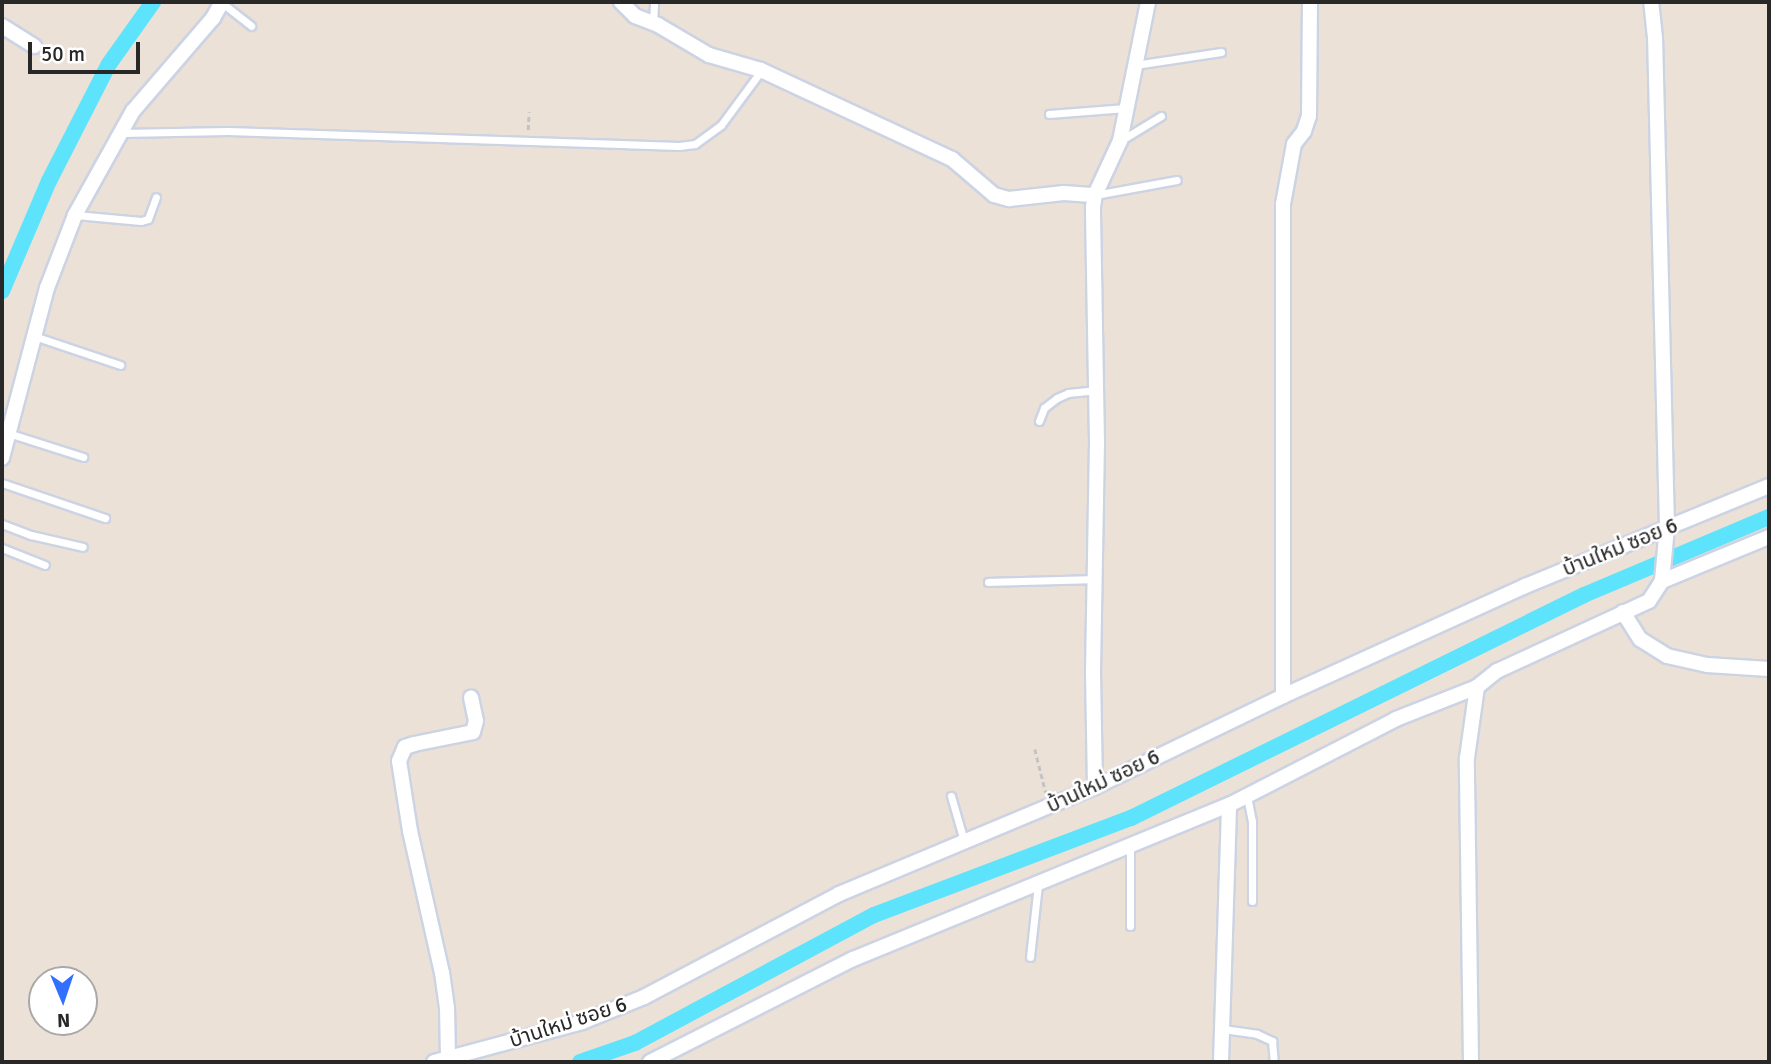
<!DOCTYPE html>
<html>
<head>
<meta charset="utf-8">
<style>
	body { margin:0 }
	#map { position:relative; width:1771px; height:1064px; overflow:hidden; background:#ece1d7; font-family:Signika,"Noto Sans Thai",sans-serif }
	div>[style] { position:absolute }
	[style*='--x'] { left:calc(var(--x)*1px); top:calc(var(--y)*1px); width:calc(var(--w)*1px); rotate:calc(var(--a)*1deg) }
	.canal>* { height:16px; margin:-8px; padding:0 8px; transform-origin:8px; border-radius:8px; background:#5de3fc }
	.path>* { height:2.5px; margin-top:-1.25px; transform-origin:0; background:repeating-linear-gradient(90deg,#c3c3c3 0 5px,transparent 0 8.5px) }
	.roads { filter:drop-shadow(2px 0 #ccd3e3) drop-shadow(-2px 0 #ccd3e3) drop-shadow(0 2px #ccd3e3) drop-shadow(0 -2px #ccd3e3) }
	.lane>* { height:7px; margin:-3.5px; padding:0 3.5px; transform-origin:3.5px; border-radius:3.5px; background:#fff }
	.street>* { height:14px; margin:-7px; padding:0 7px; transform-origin:7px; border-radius:7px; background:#fff }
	span { translate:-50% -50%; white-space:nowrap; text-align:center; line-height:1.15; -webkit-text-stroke:5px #fff; paint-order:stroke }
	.street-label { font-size:21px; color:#282828 }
	.frame { position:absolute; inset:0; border:4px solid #282828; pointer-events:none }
	.north { position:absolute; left:28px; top:966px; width:70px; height:70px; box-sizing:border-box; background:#fff; border:2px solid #a9a9a9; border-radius:50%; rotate:178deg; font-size:19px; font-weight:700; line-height:28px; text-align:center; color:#282828 }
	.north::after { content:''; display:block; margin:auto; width:24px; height:32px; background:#326fff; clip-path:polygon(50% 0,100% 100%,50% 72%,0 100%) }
	.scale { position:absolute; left:28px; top:42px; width:112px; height:32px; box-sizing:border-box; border:4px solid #282828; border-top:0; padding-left:9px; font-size:21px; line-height:24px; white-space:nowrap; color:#282828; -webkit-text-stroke:5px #fff; paint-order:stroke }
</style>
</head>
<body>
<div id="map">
	<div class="canal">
		<i style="--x:2;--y:291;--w:120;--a:-66.9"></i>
		<i style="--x:49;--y:181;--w:131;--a:-62.9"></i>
		<i style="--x:109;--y:64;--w:76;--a:-54.6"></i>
		<i style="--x:580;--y:1062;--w:58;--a:-19.1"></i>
		<i style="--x:635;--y:1043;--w:271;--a:-28.2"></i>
		<i style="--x:874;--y:915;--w:275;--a:-20.7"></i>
		<i style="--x:1131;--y:818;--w:505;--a:-26.21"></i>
		<i style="--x:1584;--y:595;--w:201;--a:-22.9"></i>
	</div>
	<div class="path">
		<i style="--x:528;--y:130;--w:18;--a:-87"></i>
		<i style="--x:1035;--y:749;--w:45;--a:76"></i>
	</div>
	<div class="roads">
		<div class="lane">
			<i style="--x:222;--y:3;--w:37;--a:38"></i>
			<i style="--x:653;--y:23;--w:21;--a:-87"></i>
			<i style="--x:1135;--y:65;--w:87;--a:-8.6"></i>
			<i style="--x:1049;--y:114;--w:77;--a:-4.5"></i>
			<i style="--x:121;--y:133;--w:107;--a:-1.1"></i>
			<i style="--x:228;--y:131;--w:451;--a:1.9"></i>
			<i style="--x:679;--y:146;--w:16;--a:-7"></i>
			<i style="--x:695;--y:144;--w:32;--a:-36"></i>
			<i style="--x:721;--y:125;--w:67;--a:-53.5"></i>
			<i style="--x:1120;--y:141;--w:48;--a:-31.4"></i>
			<i style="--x:1095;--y:195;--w:83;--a:-10.4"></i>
			<i style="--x:76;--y:215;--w:65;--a:5.3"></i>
			<i style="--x:141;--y:221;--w:7;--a:-16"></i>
			<i style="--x:148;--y:219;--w:23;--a:-70"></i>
			<i style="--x:34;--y:336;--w:91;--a:18.6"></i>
			<i style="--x:1039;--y:421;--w:14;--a:-69"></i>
			<i style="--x:1044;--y:408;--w:16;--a:-38"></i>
			<i style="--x:1057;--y:398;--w:12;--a:-24"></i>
			<i style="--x:1068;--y:393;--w:27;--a:-6"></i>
			<i style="--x:8;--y:433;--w:79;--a:17.7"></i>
			<i style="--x:2;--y:483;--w:109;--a:18.8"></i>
			<i style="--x:2;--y:524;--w:31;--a:21"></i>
			<i style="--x:31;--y:535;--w:53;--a:13"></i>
			<i style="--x:2;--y:548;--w:46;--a:21.6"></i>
			<i style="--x:988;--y:582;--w:106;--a:-1.6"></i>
			<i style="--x:951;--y:796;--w:47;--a:73.9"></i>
			<i style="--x:1247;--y:796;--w:25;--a:79"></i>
			<i style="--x:1252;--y:821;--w:80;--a:90"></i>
			<i style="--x:1130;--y:846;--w:80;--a:90"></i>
			<i style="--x:1030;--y:957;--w:72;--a:-83.7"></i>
			<i style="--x:1223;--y:1029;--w:34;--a:8"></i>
			<i style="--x:1257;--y:1034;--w:17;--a:25"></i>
			<i style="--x:1272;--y:1041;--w:21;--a:85"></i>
		</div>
		<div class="street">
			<i style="--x:621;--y:2;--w:20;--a:45"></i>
			<i style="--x:635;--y:16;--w:25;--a:21"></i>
			<i style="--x:658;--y:25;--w:59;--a:30.5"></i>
			<i style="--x:709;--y:55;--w:54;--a:16.1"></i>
			<i style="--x:761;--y:70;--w:211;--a:25"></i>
			<i style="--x:952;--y:159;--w:55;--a:40.6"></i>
			<i style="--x:994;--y:195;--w:16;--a:15"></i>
			<i style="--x:1009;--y:199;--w:55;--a:-6.2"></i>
			<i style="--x:1064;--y:193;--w:31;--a:4"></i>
			<i style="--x:2;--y:26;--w:38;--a:32"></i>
			<i style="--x:2;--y:458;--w:176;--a:-75.2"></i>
			<i style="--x:47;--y:288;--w:78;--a:-69"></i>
			<i style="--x:75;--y:215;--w:119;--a:-60.9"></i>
			<i style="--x:133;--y:111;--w:123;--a:-49.3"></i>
			<i style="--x:213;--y:18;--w:18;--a:-61"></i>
			<i style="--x:1662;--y:581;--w:116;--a:-22.4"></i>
			<i style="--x:1623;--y:612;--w:32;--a:58"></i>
			<i style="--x:1640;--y:639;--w:32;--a:32"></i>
			<i style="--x:1667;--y:656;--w:41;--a:12.7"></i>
			<i style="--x:1707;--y:665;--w:62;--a:3.7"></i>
			<i style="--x:1283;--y:696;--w:492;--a:-90"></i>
			<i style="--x:1283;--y:204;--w:61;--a:-79.6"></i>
			<i style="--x:1294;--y:144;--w:16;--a:-52"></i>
			<i style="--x:1304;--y:131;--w:16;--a:-72"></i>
			<i style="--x:1309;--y:116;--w:114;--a:-89.5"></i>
			<i style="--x:1095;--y:787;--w:116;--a:-91"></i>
			<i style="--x:1093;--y:671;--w:229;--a:-89"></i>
			<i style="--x:1097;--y:442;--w:235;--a:-91"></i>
			<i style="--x:1093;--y:207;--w:12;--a:-81"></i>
			<i style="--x:1095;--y:195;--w:60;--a:-65.2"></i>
			<i style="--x:1120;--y:141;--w:142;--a:-78.6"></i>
			<i style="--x:448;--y:1058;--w:50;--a:-91.1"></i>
			<i style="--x:447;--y:1008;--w:35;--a:-98"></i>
			<i style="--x:442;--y:973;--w:146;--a:-102.7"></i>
			<i style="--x:410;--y:831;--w:71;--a:-98.9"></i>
			<i style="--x:399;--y:761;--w:15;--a:-67"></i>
			<i style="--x:405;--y:747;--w:9;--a:-18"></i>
			<i style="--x:414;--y:744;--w:60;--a:-11.5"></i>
			<i style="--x:473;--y:732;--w:11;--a:-75"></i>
			<i style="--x:476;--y:721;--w:24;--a:-102"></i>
			<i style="--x:434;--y:1062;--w:153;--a:-15.1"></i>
			<i style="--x:582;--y:1022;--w:67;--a:-22"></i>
			<i style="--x:644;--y:997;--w:221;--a:-27.8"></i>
			<i style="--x:839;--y:894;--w:277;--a:-22.7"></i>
			<i style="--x:1095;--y:787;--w:209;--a:-25.8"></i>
			<i style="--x:1283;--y:696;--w:266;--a:-24.4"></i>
			<i style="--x:1525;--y:586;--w:264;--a:-22.3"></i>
			<i style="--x:650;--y:1062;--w:228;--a:-26.9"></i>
			<i style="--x:853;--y:959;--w:406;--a:-22.3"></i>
			<i style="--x:1229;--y:805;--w:188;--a:-27.2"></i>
			<i style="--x:1396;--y:719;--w:87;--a:-21.6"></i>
			<i style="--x:1221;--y:1062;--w:257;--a:-88.2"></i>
			<i style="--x:1471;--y:1062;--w:304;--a:-90.8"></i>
			<i style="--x:1467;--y:758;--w:72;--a:-82"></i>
			<i style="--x:1477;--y:687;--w:26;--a:-39"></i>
			<i style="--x:1497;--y:671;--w:167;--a:-24.7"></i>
			<i style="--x:1649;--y:601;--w:24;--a:-57"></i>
			<i style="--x:1662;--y:581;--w:54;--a:-84.7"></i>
			<i style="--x:1667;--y:527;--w:489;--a:-91.4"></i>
			<i style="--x:1655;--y:38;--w:36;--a:-96"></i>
		</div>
	</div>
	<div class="street-label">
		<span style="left:1620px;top:547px;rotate:-22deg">บ้านใหม่ ซอย 6</span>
		<span style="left:1103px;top:781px;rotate:-25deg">บ้านใหม่ ซอย 6</span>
		<span style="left:568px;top:1022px;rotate:-18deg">บ้านใหม่ ซอย 6</span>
	</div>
	<div class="frame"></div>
	<div class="north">N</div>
	<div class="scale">50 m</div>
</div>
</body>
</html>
